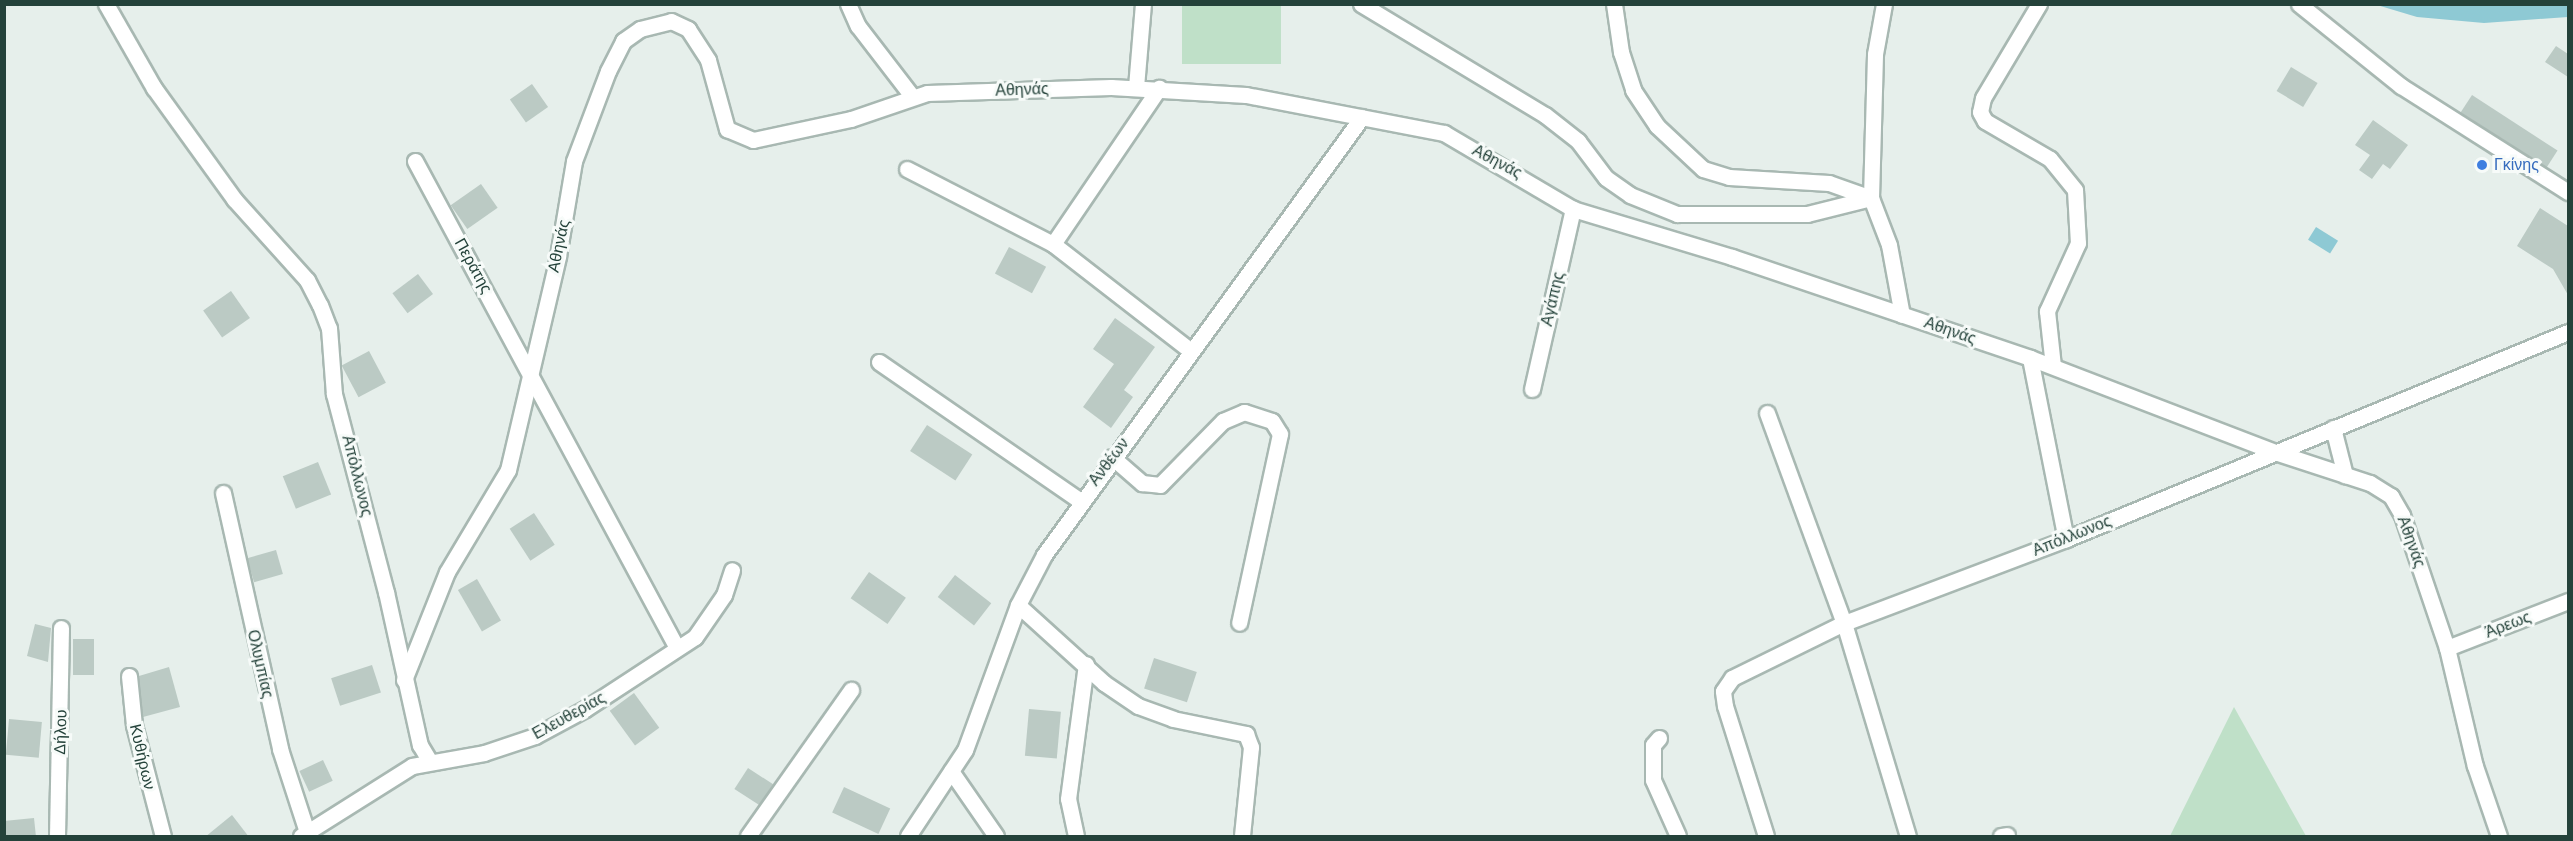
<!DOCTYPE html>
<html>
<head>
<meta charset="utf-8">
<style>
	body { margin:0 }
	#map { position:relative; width:2573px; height:841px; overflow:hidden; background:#e6efeb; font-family:Helvetica,sans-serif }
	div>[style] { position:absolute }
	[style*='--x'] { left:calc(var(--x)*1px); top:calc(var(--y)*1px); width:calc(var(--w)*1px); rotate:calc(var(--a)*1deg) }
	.green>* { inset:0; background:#bfe0c8; transform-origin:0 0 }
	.water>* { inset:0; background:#8ec9d4; transform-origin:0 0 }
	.building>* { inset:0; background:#bbcac4; transform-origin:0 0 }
	.roads { filter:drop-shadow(2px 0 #a8b8b2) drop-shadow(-2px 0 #a8b8b2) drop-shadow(0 2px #a8b8b2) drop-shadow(0 -2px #a8b8b2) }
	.street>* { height:15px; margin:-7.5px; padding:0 7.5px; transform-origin:7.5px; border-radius:7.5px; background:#fff }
	.dots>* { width:16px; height:16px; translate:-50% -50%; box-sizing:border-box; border:3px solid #f7fbf9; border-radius:50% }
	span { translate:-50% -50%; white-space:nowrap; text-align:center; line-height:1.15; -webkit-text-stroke:6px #f7fbf9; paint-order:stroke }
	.street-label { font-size:16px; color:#24423a }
	.shop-label { font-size:16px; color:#366cbe }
	.left { translate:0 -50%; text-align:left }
	.frame { position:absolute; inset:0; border:6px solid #24423a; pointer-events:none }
</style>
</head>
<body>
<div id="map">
	<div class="green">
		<i style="left:1182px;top:5px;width:99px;height:59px"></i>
		<i style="clip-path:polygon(2234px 707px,2306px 836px,2170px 836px)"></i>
	</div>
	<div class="water">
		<i style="clip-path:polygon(2377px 5px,2568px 5px,2568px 17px,2484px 23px,2417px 17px)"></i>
		<i style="left:2316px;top:227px;width:26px;height:15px;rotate:32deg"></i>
	</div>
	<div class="building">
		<i style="clip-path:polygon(2556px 46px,2568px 54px,2568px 77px,2545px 62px)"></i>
		<i style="left:2291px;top:67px;width:31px;height:28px;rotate:31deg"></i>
		<i style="left:532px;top:84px;width:28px;height:27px;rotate:55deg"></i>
		<i style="left:2472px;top:95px;width:102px;height:21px;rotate:33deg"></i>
		<i style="clip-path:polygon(2373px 120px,2408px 145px,2390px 169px,2383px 164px,2372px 179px,2359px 170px,2370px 155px,2355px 145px)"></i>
		<i style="left:481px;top:184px;width:29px;height:37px;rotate:55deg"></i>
		<i style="clip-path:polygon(2540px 208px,2568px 226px,2568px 295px,2553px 269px,2517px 246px)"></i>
		<i style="left:1009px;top:247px;width:42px;height:30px;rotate:28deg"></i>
		<i style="left:418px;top:274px;width:25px;height:32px;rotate:53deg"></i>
		<i style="left:231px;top:291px;width:33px;height:34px;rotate:55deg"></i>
		<i style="clip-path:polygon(1115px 318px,1155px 347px,1124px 390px,1133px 397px,1111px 428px,1083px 407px,1114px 364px,1093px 349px)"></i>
		<i style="left:369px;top:351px;width:36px;height:31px;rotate:62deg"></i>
		<i style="left:927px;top:425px;width:54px;height:31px;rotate:33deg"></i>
		<i style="left:318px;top:462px;width:35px;height:38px;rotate:68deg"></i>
		<i style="left:534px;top:513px;width:38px;height:29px;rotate:57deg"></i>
		<i style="left:276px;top:550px;width:25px;height:30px;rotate:74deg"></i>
		<i style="left:869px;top:572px;width:45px;height:32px;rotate:35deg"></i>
		<i style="left:955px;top:575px;width:46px;height:28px;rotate:38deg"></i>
		<i style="left:477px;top:579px;width:48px;height:22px;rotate:60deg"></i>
		<i style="clip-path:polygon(35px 624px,51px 628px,48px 662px,27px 656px)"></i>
		<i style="left:73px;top:639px;width:21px;height:36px"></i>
		<i style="left:1154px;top:658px;width:45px;height:32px;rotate:18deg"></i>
		<i style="left:372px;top:665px;width:29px;height:43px;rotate:72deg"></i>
		<i style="clip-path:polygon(169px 667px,180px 707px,143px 717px,139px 676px)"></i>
		<i style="left:634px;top:693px;width:43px;height:30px;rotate:54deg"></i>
		<i style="left:1029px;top:709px;width:32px;height:47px;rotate:5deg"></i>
		<i style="left:9px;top:719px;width:33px;height:36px;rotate:5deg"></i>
		<i style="left:323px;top:760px;width:23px;height:26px;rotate:65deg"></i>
		<i style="left:748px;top:768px;width:30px;height:25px;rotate:33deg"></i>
		<i style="left:844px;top:787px;width:51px;height:28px;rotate:25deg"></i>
		<i style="clip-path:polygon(232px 815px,249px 837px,205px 837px)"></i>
		<i style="clip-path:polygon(34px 818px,36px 837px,4px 837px,4px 821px)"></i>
	</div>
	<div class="roads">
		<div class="street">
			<i style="--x:106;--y:4;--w:97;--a:60.3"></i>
			<i style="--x:154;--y:88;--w:137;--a:54.2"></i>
			<i style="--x:234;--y:199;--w:109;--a:48"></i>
			<i style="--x:307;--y:280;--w:28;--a:63"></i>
			<i style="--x:320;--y:305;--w:25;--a:69"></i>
			<i style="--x:329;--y:328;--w:66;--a:85.7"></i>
			<i style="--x:334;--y:394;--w:205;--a:75.3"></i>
			<i style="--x:386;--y:592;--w:157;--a:77.5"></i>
			<i style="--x:420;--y:745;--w:17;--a:59"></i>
			<i style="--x:848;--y:4;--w:24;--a:66"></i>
			<i style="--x:858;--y:26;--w:88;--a:52.4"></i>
			<i style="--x:1361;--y:4;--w:215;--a:31.1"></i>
			<i style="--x:1545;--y:115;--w:42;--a:38.2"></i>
			<i style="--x:1578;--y:141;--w:46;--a:52.9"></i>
			<i style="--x:1606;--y:178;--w:29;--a:35"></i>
			<i style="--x:1630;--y:195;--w:51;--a:22"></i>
			<i style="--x:1677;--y:214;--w:130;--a:0"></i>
			<i style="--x:1807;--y:214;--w:66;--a:-14"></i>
			<i style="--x:1871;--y:198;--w:144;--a:-88.4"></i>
			<i style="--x:1875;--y:54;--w:51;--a:-79.8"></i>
			<i style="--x:1614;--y:4;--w:49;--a:81.7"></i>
			<i style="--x:1621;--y:52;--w:40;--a:72"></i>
			<i style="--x:1633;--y:90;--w:43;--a:56.3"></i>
			<i style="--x:1657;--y:126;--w:63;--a:43.1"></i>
			<i style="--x:1703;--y:169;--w:27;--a:17"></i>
			<i style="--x:1729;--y:177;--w:100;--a:3.4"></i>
			<i style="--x:1829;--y:183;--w:45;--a:19.7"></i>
			<i style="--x:1871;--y:198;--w:50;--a:69"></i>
			<i style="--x:1889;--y:245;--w:71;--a:79.5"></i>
			<i style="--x:2039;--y:4;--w:109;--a:120.8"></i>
			<i style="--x:1983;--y:98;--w:14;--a:102"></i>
			<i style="--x:1980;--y:112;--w:10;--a:61"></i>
			<i style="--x:1985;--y:121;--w:75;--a:30.3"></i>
			<i style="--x:2050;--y:159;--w:40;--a:51"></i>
			<i style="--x:2075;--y:190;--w:53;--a:86.8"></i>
			<i style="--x:2078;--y:243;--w:75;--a:114.5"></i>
			<i style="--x:2047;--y:311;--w:55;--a:83.8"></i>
			<i style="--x:2299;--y:4;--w:131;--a:38.8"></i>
			<i style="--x:2401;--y:86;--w:198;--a:32.4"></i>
			<i style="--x:1136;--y:87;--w:83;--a:-85.2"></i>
			<i style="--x:415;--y:161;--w:553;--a:61.72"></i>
			<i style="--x:907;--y:169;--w:164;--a:27.2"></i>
			<i style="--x:1053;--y:244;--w:175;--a:37.8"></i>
			<i style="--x:1053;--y:244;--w:189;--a:-55.8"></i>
			<i style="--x:2030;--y:358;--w:185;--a:78.8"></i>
			<i style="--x:879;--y:362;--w:243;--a:34.6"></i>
			<i style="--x:1532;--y:389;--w:185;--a:-77.2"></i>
			<i style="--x:1767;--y:413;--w:224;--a:69.9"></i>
			<i style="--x:1844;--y:623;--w:222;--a:73.3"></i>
			<i style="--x:2333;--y:428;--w:49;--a:75.7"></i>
			<i style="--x:1112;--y:457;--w:40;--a:41"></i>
			<i style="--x:1142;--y:483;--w:18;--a:6"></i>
			<i style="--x:1160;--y:485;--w:90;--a:-45.5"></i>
			<i style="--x:1223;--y:421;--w:23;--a:-23"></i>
			<i style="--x:1244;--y:412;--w:29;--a:18"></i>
			<i style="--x:1272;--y:421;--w:15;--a:58"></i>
			<i style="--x:1280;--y:434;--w:193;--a:102.2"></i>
			<i style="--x:223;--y:493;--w:262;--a:77.4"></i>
			<i style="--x:280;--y:749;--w:87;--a:72"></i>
			<i style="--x:1018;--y:605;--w:116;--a:42.2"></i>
			<i style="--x:1104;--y:683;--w:41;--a:34.1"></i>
			<i style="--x:1138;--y:706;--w:37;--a:20"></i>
			<i style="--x:1173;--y:719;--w:75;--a:11.6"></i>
			<i style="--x:1246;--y:734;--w:14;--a:69"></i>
			<i style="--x:1251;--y:747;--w:89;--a:95.8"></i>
			<i style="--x:2447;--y:648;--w:130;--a:-21.2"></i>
			<i style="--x:129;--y:676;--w:49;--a:84.2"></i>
			<i style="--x:134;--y:725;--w:115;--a:75.4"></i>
			<i style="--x:404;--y:680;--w:116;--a:-68.3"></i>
			<i style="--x:447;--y:572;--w:119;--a:-59.1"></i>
			<i style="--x:508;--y:470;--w:220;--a:-76.8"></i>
			<i style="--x:558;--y:256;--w:96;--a:-80.4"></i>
			<i style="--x:574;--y:161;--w:96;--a:-69.3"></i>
			<i style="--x:608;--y:71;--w:34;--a:-63"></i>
			<i style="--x:623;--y:41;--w:21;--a:-35"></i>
			<i style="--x:640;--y:29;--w:32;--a:-14"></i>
			<i style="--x:671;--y:21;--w:19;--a:25"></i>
			<i style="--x:688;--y:29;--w:37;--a:57"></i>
			<i style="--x:708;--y:60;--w:72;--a:74.6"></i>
			<i style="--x:727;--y:129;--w:28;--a:23"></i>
			<i style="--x:753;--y:140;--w:100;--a:-12.1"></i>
			<i style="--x:851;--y:119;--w:80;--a:-18.9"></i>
			<i style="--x:927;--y:93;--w:184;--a:-1.9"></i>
			<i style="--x:1111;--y:87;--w:135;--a:3.4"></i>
			<i style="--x:1246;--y:95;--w:202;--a:10.9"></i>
			<i style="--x:1444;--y:133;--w:150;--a:30.5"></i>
			<i style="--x:1573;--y:209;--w:166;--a:16.8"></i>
			<i style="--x:1732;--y:257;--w:315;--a:18.7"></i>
			<i style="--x:2030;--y:358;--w:262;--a:21"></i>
			<i style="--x:2275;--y:452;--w:100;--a:18.1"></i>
			<i style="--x:2370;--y:483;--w:25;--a:32"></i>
			<i style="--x:2391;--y:496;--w:22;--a:60"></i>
			<i style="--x:2402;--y:515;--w:140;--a:71.3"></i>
			<i style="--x:2447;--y:648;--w:121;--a:76.7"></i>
			<i style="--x:2475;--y:766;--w:74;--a:71.1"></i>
			<i style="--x:1659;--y:738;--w:9;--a:131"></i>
			<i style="--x:1653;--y:745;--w:35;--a:90"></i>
			<i style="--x:1653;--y:780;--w:61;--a:65.9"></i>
			<i style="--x:951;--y:771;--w:79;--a:55.3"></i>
			<i style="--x:57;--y:836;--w:208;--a:-88.9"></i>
			<i style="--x:301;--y:836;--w:131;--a:-32.2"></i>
			<i style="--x:412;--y:766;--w:73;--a:-10.2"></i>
			<i style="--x:484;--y:753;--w:54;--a:-18.4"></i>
			<i style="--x:535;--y:736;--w:57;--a:-28.4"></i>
			<i style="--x:585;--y:709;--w:131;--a:-33.2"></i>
			<i style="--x:695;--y:637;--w:51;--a:-55.4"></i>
			<i style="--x:724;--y:595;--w:26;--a:-72"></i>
			<i style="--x:748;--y:836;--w:179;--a:-54.8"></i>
			<i style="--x:908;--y:836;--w:103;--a:-56.5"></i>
			<i style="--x:965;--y:750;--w:154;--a:-69.9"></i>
			<i style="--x:1018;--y:605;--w:56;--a:-62.5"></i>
			<i style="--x:1044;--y:555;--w:541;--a:-54.02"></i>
			<i style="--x:1076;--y:836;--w:38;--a:-102"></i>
			<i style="--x:1068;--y:799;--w:136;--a:-82.4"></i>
			<i style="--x:1766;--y:836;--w:136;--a:-107.5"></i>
			<i style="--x:1725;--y:706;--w:15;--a:-98"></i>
			<i style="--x:1723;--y:691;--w:16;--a:-55"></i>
			<i style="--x:1732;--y:678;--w:125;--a:-26.2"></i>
			<i style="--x:1844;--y:623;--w:237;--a:-20.7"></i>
			<i style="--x:2066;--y:539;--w:543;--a:-22.41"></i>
			<i style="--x:2001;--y:836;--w:6;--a:-9"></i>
		</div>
	</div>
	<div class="dots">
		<i style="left:2482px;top:165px;background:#3f7fe0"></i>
	</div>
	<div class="street-label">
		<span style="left:1022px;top:90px;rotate:-2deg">Αθηνάς</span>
		<span style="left:1497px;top:162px;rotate:28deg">Αθηνάς</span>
		<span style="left:559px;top:246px;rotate:-78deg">Αθηνάς</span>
		<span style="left:473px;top:266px;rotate:61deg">Περάτης</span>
		<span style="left:1553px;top:299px;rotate:-77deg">Αγάπης</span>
		<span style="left:1950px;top:331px;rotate:19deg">Αθηνάς</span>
		<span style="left:1109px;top:462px;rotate:-53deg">Ανθέων</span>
		<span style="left:357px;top:476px;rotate:76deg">Απόλλωνος</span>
		<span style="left:2072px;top:536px;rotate:-22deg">Απόλλωνος</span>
		<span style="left:2411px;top:542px;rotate:70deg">Αθηνάς</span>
		<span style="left:2508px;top:625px;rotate:-21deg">Άρεως</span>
		<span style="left:260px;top:664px;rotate:77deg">Ολυμπίας</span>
		<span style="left:569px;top:716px;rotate:-29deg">Ελευθερίας</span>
		<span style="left:61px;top:732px;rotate:-88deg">Δήλου</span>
		<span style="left:142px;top:757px;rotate:77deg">Κυθήρων</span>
	</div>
	<div class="shop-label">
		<span class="left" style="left:2494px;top:165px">Γκίνης</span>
	</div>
	<div class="frame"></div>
</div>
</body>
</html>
